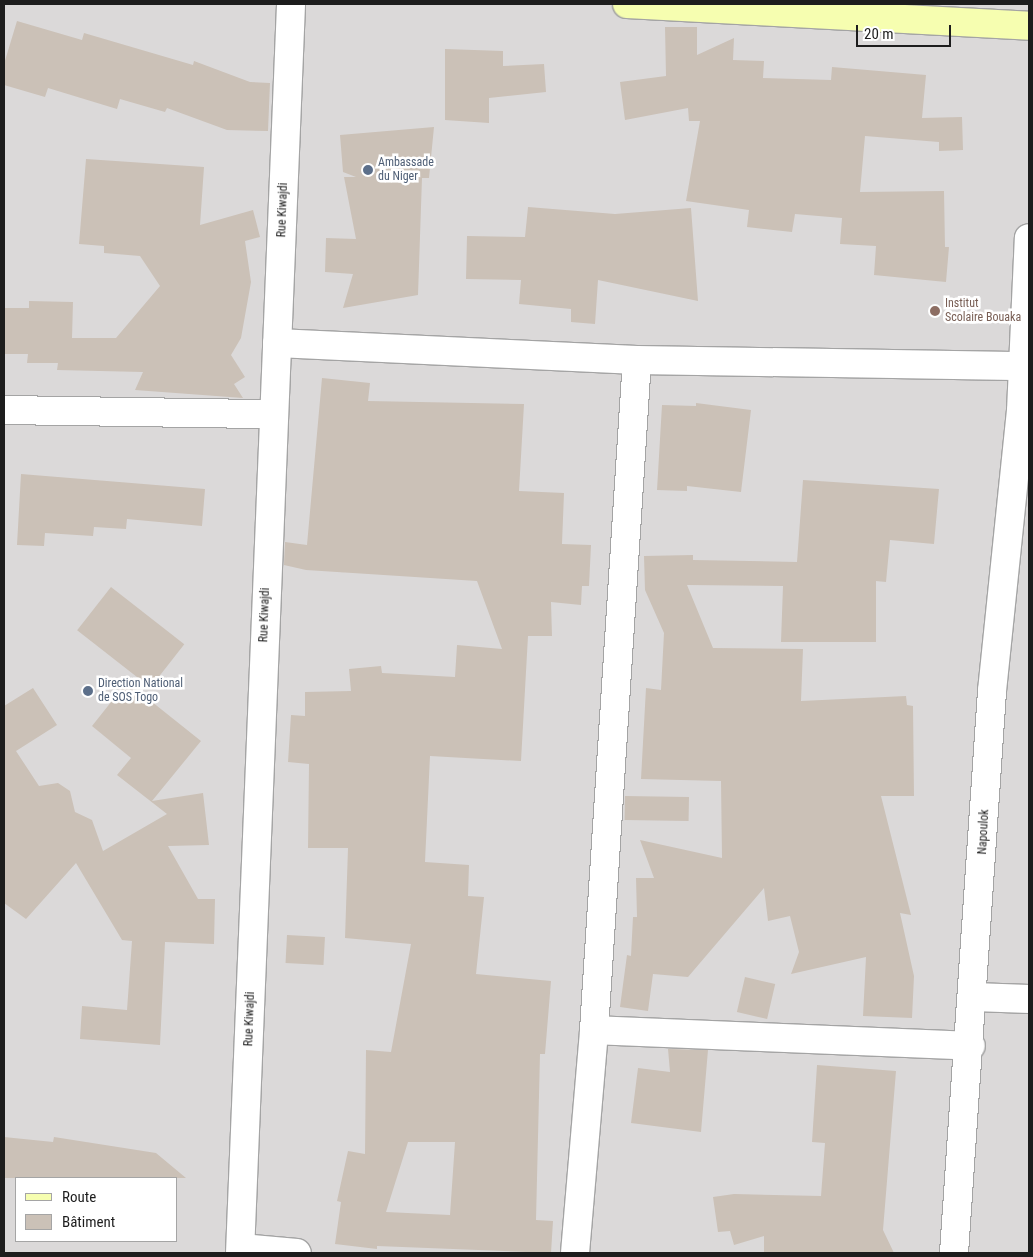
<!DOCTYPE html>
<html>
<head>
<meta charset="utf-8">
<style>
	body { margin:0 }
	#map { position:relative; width:1033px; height:1257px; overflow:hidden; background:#efebe1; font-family:"Roboto Condensed",sans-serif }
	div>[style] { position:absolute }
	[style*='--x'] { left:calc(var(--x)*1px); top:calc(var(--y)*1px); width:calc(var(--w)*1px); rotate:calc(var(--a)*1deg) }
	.residential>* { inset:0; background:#dbd9d9 }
	.building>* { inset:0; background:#cbc1b7; transform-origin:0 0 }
	.roads { filter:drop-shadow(1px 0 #a4a4a4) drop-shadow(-1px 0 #a4a4a4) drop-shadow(0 1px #a4a4a4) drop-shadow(0 -1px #a4a4a4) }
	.minor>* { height:28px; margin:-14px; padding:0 14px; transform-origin:14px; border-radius:14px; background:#fff }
	.secondary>* { height:28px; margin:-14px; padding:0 14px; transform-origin:14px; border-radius:14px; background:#f6feb0 }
	.dots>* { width:14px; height:14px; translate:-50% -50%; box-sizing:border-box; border:2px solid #fff; border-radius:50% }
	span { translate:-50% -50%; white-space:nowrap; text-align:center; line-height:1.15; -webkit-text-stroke:5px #fff; paint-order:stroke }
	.service-label { font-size:12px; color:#4e5e75 }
	.left { translate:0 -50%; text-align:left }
	.street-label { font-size:12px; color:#1d1d1d }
	.education-label { font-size:12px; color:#785e54 }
	.frame { position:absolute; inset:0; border:5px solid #1d1d1d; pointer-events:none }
	.legend { position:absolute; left:15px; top:1177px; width:162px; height:65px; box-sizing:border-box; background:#fff; border:1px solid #a5a5a5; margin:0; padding:6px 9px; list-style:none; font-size:15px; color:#1d1d1d }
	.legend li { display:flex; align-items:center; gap:10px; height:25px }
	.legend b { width:25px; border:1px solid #a5a5a5 }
	.scale { position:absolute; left:856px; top:25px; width:95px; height:22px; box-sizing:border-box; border:2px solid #1d1d1d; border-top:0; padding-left:6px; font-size:15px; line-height:18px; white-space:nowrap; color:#1d1d1d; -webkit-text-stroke:4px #fff; paint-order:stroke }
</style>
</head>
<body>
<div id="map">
	<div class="residential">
		<i style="clip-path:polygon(evenodd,4px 4px,1029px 4px,1029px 1253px,4px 1253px,4px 4px,16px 1178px,176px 1178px,176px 1241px,16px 1241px,16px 1178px)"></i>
	</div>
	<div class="building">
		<i style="clip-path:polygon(17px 21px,82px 40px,84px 33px,193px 65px,194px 61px,250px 82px,270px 83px,268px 131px,227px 130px,167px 108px,165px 112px,120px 99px,117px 109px,48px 88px,45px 97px,4px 85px,4px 64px)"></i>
		<i style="clip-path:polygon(665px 27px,697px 27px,697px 55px,734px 38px,733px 60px,764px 61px,763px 78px,831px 80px,832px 67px,926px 75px,922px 118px,962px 117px,963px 150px,939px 151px,939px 142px,865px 136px,860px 192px,944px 191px,945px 247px,949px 247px,946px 282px,874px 275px,876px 246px,840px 244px,842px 218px,795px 214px,792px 232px,747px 227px,749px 210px,686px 201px,700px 121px,689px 121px,688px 108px,625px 120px,620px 82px,666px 76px)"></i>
		<i style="clip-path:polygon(445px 49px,503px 51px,503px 66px,544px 64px,546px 92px,489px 98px,489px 123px,445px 120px)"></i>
		<i style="clip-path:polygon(434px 127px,429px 178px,422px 178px,418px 295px,343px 308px,353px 274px,325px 272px,326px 238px,356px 239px,344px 177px,356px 177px,343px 172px,340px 135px)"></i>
		<i style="clip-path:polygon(86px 159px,204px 167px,200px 225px,253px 210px,260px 237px,245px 241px,251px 282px,241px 338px,231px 355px,245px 377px,234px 384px,243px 398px,135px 390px,143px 372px,57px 370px,58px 363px,27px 363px,28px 354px,4px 354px,4px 308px,29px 308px,29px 301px,73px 302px,72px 338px,116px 338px,160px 286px,140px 256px,104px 253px,104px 246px,79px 244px)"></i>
		<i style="clip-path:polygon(528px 207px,615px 214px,691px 208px,698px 301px,598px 280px,595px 324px,571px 322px,571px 309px,519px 304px,521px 280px,466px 279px,467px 236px,525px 237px)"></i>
		<i style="clip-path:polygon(evenodd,322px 378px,370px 383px,368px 401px,524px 404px,519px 491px,564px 493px,562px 544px,591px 545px,589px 586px,582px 586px,581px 605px,551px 602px,552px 636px,528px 636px,521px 761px,430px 756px,425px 862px,469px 865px,468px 896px,484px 897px,476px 974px,551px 981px,545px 1054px,540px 1054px,536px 1220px,553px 1221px,551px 1253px,377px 1246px,377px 1249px,335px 1244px,341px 1202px,337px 1201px,348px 1151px,365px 1154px,366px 1050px,391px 1052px,411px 944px,345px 938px,348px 848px,308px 848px,309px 764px,288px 762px,291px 715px,305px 716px,305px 692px,351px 691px,349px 669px,381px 666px,382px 673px,455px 677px,457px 645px,502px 649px,477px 581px,306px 570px,284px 565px,285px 542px,307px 545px,322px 378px,408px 1142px,455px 1142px,450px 1215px,386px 1212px,408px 1142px)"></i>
		<i style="clip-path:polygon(696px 403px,751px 410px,741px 492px,687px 486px,687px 491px,657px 490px,662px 405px,696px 406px)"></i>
		<i style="clip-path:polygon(21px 474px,205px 489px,202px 526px,127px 519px,126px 529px,94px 527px,93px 536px,45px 533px,44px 546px,17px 545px)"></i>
		<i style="clip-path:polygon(803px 480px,939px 489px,934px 544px,890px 540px,886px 582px,876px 581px,876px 642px,781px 642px,783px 586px,687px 585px,713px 648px,803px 649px,801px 701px,906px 696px,907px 705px,913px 706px,914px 796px,881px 796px,911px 915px,900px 913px,914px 976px,912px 1018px,863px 1016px,866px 957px,791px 974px,799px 952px,790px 916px,768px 921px,764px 888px,688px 977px,653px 974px,648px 1011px,620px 1007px,627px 955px,631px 956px,633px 917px,637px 917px,636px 878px,654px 878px,640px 840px,722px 858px,721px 781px,641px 779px,646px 688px,661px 690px,664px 633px,645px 590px,644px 556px,693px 555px,693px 560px,797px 562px)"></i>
		<i style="left:111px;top:587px;width:93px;height:55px;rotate:38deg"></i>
		<i style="clip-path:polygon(127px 682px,201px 741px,152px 801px,203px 793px,209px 845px,168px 846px,198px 899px,215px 899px,214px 944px,165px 942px,160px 1045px,80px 1039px,82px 1006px,127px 1010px,132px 941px,122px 940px,76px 863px,26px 919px,4px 903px,4px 706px,33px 688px,57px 725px,16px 751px,39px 786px,58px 783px,70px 791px,75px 812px,92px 820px,103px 851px,167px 814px,117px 775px,131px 758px,92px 726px)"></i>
		<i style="left:625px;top:796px;width:64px;height:24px;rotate:1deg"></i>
		<i style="left:287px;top:935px;width:38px;height:28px;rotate:3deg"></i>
		<i style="left:745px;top:977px;width:31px;height:36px;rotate:13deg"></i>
		<i style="clip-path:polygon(668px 1049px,708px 1050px,701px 1132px,631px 1123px,638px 1068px,670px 1072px)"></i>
		<i style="clip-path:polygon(817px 1065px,896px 1071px,883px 1230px,894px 1253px,764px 1252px,764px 1236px,734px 1245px,730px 1231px,718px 1232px,713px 1197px,734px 1194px,821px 1196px,825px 1143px,812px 1142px)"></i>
		<i style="clip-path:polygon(4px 1137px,53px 1142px,54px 1137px,156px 1153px,186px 1178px,4px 1178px)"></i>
	</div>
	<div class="roads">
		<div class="minor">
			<i style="--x:277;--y:343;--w:360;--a:2.7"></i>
			<i style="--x:637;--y:360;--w:392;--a:0.9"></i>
			<i style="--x:4;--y:410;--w:268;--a:0.9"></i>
			<i style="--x:974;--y:997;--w:55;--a:2.1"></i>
			<i style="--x:594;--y:1030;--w:377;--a:2.4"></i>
			<i style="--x:241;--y:1248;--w:56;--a:5.1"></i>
			<i style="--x:240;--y:1253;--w:1250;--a:-87.66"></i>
			<i style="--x:575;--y:1253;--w:224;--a:-85.1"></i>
			<i style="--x:594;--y:1030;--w:671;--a:-86.33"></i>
			<i style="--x:954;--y:1253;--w:563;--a:-86.13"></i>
			<i style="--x:992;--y:691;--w:281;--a:-84.1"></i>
			<i style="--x:1021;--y:411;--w:173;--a:-87.4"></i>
		</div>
		<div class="secondary">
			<i style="--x:627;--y:4;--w:403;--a:3.1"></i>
		</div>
	</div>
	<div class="dots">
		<i style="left:368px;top:170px;background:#5c6f8a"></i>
		<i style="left:935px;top:311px;background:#8d6e63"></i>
		<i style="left:88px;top:691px;background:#5c6f8a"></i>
	</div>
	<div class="service-label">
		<span class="left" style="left:378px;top:170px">Ambassade<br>du Niger</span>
		<span class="left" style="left:98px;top:691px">Direction National<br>de SOS Togo</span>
	</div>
	<div class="street-label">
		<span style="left:283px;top:210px;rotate:-88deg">Rue Kiwajdi</span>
		<span style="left:265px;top:615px;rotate:-88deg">Rue Kiwajdi</span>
		<span style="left:984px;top:832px;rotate:-87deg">Napoulok</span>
		<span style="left:250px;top:1019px;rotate:-88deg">Rue Kiwajdi</span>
	</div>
	<div class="education-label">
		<span class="left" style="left:945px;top:311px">Institut<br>Scolaire Bouaka</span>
	</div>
	<div class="frame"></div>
	<ul class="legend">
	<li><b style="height:6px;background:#f6feb0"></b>Route</li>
	<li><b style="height:14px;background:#cbc1b7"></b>Bâtiment</li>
	</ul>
	<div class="scale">20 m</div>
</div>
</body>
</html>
